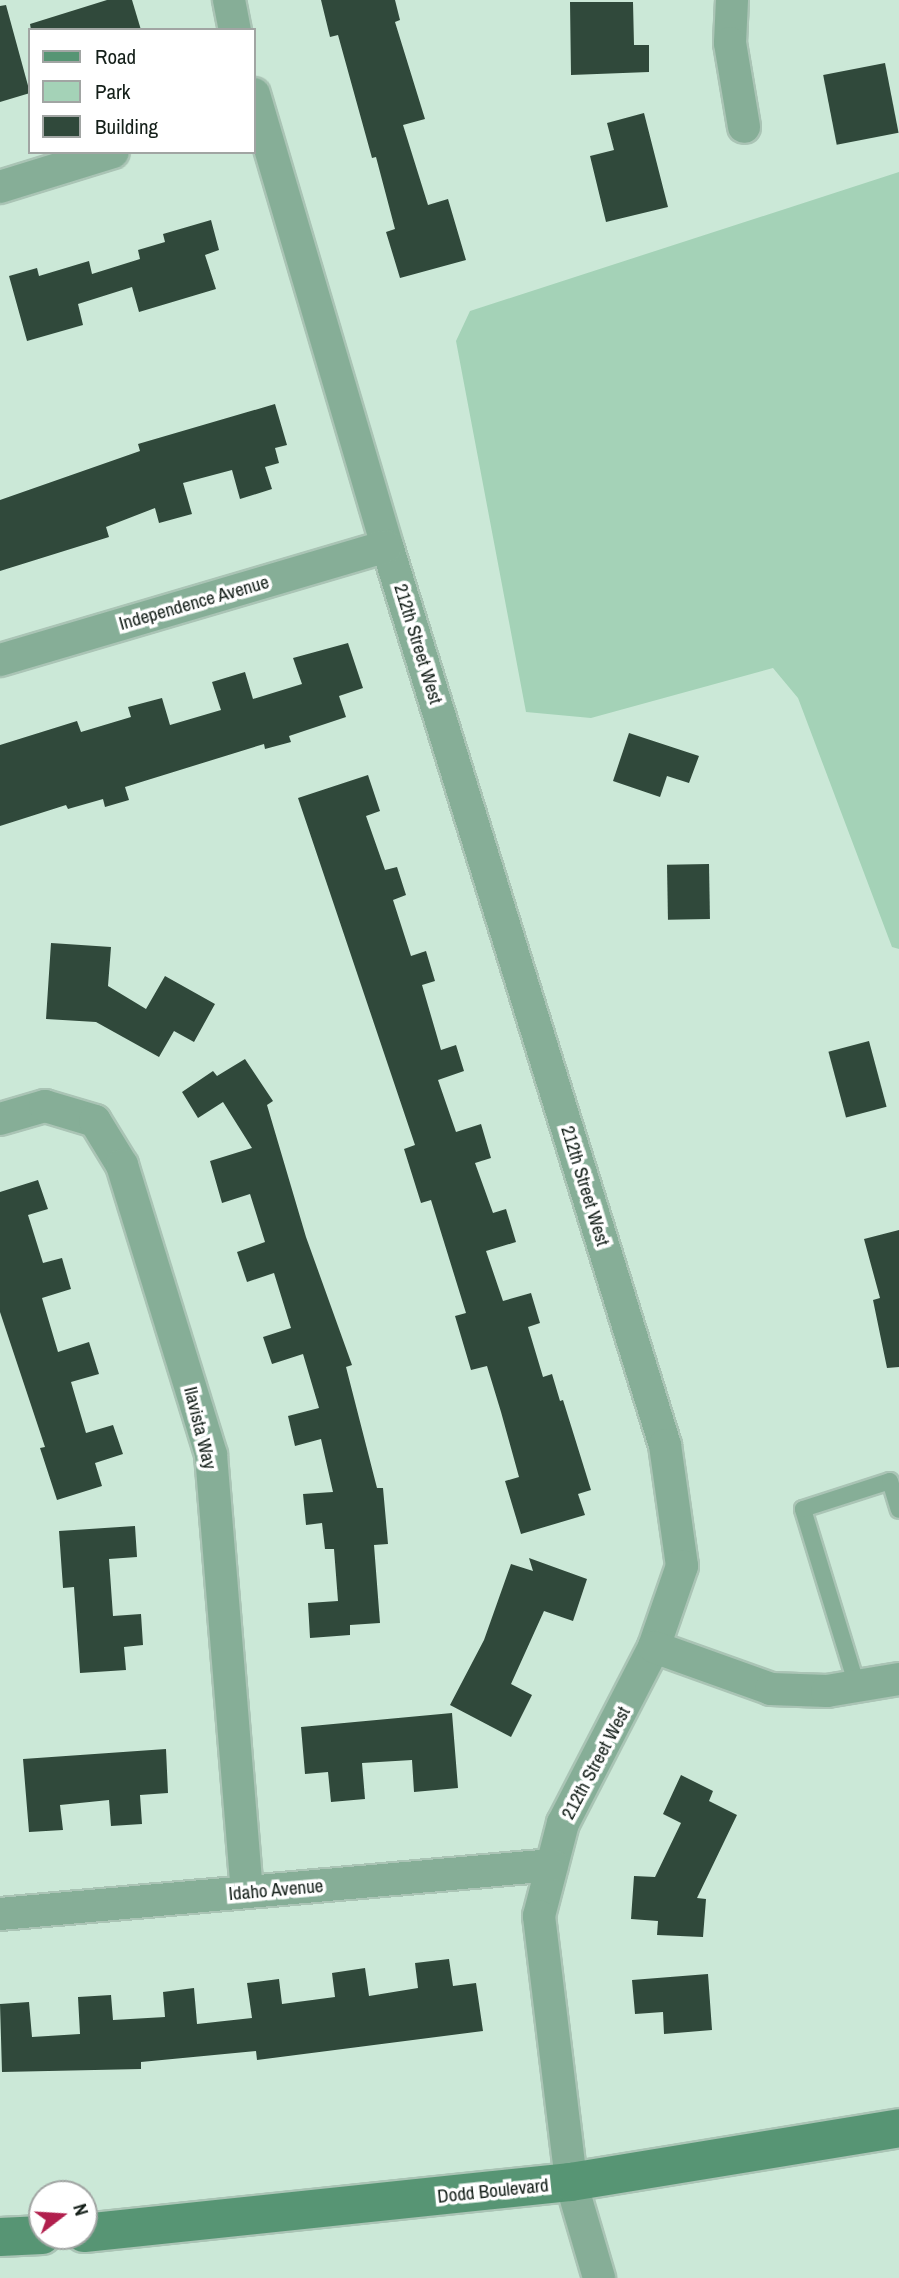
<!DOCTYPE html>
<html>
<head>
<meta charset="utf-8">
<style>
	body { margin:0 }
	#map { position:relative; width:899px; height:2278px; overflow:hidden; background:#cbe8d7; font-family:"Archivo Narrow",sans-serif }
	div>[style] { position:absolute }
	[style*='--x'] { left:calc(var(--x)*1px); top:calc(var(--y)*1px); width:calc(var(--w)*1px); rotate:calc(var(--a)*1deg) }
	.green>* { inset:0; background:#a4d2b7 }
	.building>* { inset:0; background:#30493b; transform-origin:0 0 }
	.roads { filter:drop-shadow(2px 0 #aac4b5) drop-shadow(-2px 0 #aac4b5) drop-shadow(0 2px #aac4b5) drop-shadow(0 -2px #aac4b5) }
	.service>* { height:16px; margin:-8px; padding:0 8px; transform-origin:8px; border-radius:8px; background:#86ae97 }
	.minor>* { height:32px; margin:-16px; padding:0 16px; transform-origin:16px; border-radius:16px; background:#86ae97 }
	.secondary>* { height:38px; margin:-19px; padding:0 19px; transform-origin:19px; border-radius:19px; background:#579574 }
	span { translate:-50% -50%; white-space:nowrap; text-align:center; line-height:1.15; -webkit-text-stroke:7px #fff; paint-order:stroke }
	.street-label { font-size:19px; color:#141f19 }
	.legend { position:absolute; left:28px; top:28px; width:228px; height:126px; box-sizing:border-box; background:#fff; border:2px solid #a1a5a3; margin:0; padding:9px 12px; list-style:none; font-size:21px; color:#141f19 }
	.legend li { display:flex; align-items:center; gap:14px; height:35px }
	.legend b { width:35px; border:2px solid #a1a5a3 }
	.north { position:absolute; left:28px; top:2180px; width:70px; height:70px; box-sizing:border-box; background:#fff; border:2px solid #a1a5a3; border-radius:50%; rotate:73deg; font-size:19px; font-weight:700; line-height:28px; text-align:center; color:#141f19 }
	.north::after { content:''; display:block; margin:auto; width:24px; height:32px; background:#b11f4d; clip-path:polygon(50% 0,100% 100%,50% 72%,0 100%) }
</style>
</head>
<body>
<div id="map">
	<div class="green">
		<i style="clip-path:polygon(899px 172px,899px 949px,892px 947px,798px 698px,773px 668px,591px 718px,526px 712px,456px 341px,470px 311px)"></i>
	</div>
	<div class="building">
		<i style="clip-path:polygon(107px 0,132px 0,141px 30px,31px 30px,30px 24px)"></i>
		<i style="clip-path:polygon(321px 0,395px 0,400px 20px,395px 22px,425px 119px,403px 125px,428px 205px,448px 199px,466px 260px,400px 278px,386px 232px,395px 229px,376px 157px,372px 158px,338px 35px,330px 37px)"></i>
		<i style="clip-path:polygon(570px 2px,633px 2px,634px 45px,649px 45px,649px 72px,571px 75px)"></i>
		<i style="clip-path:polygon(6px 5px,30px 93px,0 102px,0 6px)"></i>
		<i style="left:885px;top:63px;width:71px;height:63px;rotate:79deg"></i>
		<i style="clip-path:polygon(644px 113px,668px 207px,606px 222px,590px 156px,614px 150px,607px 123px)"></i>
		<i style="clip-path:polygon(211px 220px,219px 250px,205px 255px,216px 289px,139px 312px,132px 287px,78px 304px,83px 325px,27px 341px,9px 276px,37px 268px,39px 276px,89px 261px,92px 274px,140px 259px,138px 250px,165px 242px,163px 234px)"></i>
		<i style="clip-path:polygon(275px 404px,287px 445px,275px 448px,279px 463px,265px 467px,272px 489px,240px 499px,232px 470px,183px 483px,192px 514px,159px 523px,155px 508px,106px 527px,109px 537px,0 571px,0 500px,140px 451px,138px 444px)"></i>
		<i style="clip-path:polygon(348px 643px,363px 688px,339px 696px,346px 717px,289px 736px,291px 742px,265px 749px,264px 744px,125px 787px,129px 800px,105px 807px,103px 799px,68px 809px,66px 805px,0 826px,0 745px,77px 721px,81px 732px,131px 717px,128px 707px,162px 698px,170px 725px,221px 710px,212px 682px,245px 672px,253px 699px,302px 684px,293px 658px)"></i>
		<i style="clip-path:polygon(629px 733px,699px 756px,689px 783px,667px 776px,660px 797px,613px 781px)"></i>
		<i style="clip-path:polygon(368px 775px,380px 811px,366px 816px,385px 870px,397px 867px,406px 895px,393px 900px,411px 956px,426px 951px,435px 981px,422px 985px,441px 1050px,456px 1045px,464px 1071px,438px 1080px,456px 1132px,481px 1124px,491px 1158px,475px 1163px,493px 1213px,506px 1209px,516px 1242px,486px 1251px,503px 1301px,531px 1293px,540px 1323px,528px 1327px,543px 1377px,552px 1374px,560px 1401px,563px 1400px,591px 1490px,578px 1494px,585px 1515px,521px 1534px,505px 1481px,519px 1477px,501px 1412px,487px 1366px,471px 1370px,455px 1316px,466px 1313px,431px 1200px,421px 1203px,404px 1149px,415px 1145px,298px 798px)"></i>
		<i style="left:709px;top:864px;width:55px;height:42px;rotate:89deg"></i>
		<i style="clip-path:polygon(51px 943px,111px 947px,108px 986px,146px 1009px,165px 976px,215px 1004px,194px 1042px,174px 1031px,159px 1057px,96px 1022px,46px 1019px)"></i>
		<i style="left:869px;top:1041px;width:68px;height:42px;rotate:75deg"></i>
		<i style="clip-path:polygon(245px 1059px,273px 1101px,267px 1105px,306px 1237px,352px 1365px,346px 1367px,377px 1488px,383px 1488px,388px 1544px,374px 1545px,380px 1623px,350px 1625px,350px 1635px,310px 1638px,308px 1603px,338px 1601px,334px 1549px,325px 1549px,322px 1523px,306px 1525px,303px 1494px,333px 1492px,321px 1439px,295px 1446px,288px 1416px,319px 1408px,303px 1354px,272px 1364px,263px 1337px,291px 1328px,274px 1273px,247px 1282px,237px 1252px,265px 1242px,250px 1194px,222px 1203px,210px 1161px,252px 1148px,223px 1102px,198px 1118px,182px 1092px,213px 1071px,217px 1076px)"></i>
		<i style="clip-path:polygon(38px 1180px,48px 1209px,28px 1215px,43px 1263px,62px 1258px,71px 1289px,42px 1298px,58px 1352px,89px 1342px,99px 1374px,71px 1382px,86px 1433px,113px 1425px,123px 1454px,95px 1463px,102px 1486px,57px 1500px,40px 1448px,45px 1447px,0 1312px,0 1192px)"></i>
		<i style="clip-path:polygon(899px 1230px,899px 1367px,887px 1368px,873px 1300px,880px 1298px,864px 1239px)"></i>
		<i style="clip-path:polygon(135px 1526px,137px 1557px,109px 1559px,113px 1616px,141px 1614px,143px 1645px,124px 1647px,126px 1670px,80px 1673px,74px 1587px,63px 1588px,59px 1531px)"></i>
		<i style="clip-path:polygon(529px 1558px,587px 1579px,573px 1621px,544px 1611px,511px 1684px,532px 1695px,511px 1737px,450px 1705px,484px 1640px,511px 1564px,533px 1571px)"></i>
		<i style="clip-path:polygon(452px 1713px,458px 1788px,414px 1792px,412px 1760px,362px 1763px,365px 1799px,331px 1802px,328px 1772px,305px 1774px,301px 1727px)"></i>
		<i style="clip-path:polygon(166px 1749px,168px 1793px,140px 1795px,142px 1824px,111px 1826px,109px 1800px,60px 1805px,63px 1830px,29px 1832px,23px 1759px)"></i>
		<i style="clip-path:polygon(681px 1775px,713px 1791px,709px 1801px,737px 1815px,697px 1898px,706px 1899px,703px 1937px,657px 1935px,658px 1921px,631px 1919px,634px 1876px,655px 1877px,681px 1823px,663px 1814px)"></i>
		<i style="clip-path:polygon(449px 1959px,453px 1986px,476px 1983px,483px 2031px,257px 2060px,256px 2051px,141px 2062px,141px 2069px,2px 2072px,0 2004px,29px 2002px,32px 2037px,80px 2034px,78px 1997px,111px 1995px,113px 2020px,165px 2017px,163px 1992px,194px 1988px,197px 2024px,252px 2018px,247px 1983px,279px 1979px,282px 2004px,335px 1997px,332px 1973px,365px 1968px,369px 1996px,418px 1988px,415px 1963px)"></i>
		<i style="clip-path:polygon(708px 1974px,712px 2030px,664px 2034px,663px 2012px,635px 2014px,632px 1980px)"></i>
	</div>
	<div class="roads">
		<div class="service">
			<i style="--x:857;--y:1686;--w:185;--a:-107"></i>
			<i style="--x:803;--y:1509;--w:91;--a:-17.8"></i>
			<i style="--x:890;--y:1481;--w:30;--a:73"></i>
		</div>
		<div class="minor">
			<i style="--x:229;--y:0;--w:31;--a:79"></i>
			<i style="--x:732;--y:0;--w:43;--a:92.7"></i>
			<i style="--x:730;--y:43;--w:85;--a:80.5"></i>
			<i style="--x:254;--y:94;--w:471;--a:73.6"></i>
			<i style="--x:387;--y:546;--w:941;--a:72.82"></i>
			<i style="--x:665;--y:1445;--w:122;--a:82"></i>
			<i style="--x:682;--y:1566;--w:86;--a:109.1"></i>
			<i style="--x:654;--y:1647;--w:198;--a:117.3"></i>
			<i style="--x:563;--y:1823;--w:96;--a:104.5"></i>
			<i style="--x:539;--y:1916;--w:268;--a:83.1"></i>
			<i style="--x:571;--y:2182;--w:100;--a:73.7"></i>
			<i style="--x:0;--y:187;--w:118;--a:-17.2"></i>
			<i style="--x:0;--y:660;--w:403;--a:-16.4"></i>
			<i style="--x:0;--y:1119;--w:47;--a:-16.1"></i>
			<i style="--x:45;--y:1106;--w:52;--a:16.7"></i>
			<i style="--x:95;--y:1121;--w:52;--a:58.5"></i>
			<i style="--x:122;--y:1165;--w:303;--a:72.9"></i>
			<i style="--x:211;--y:1455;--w:438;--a:85.3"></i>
			<i style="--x:654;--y:1647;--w:124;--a:19.7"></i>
			<i style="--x:771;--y:1689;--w:56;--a:2"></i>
			<i style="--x:827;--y:1691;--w:73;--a:-9.5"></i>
			<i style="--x:0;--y:1914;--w:554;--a:-5.07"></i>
		</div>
		<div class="secondary">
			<i style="--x:84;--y:2233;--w:490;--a:-6"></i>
			<i style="--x:571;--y:2182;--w:332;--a:-9.3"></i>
			<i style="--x:0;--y:2237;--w:42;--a:-2.7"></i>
		</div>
	</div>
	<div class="street-label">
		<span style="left:194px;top:603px;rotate:-16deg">Independence Avenue</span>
		<span style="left:418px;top:644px;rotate:73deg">212th Street West</span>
		<span style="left:585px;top:1186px;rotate:73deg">212th Street West</span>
		<span style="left:200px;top:1428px;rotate:76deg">Ilavista Way</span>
		<span style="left:596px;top:1763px;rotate:-62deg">212th Street West</span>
		<span style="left:276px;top:1890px;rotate:-5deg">Idaho Avenue</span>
		<span style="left:493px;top:2191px;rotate:-6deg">Dodd Boulevard</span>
	</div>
	<ul class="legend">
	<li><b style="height:9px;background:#579574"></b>Road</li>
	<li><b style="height:19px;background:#a4d2b7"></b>Park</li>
	<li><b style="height:19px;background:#30493b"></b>Building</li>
	</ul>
	<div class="north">N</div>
</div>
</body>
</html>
